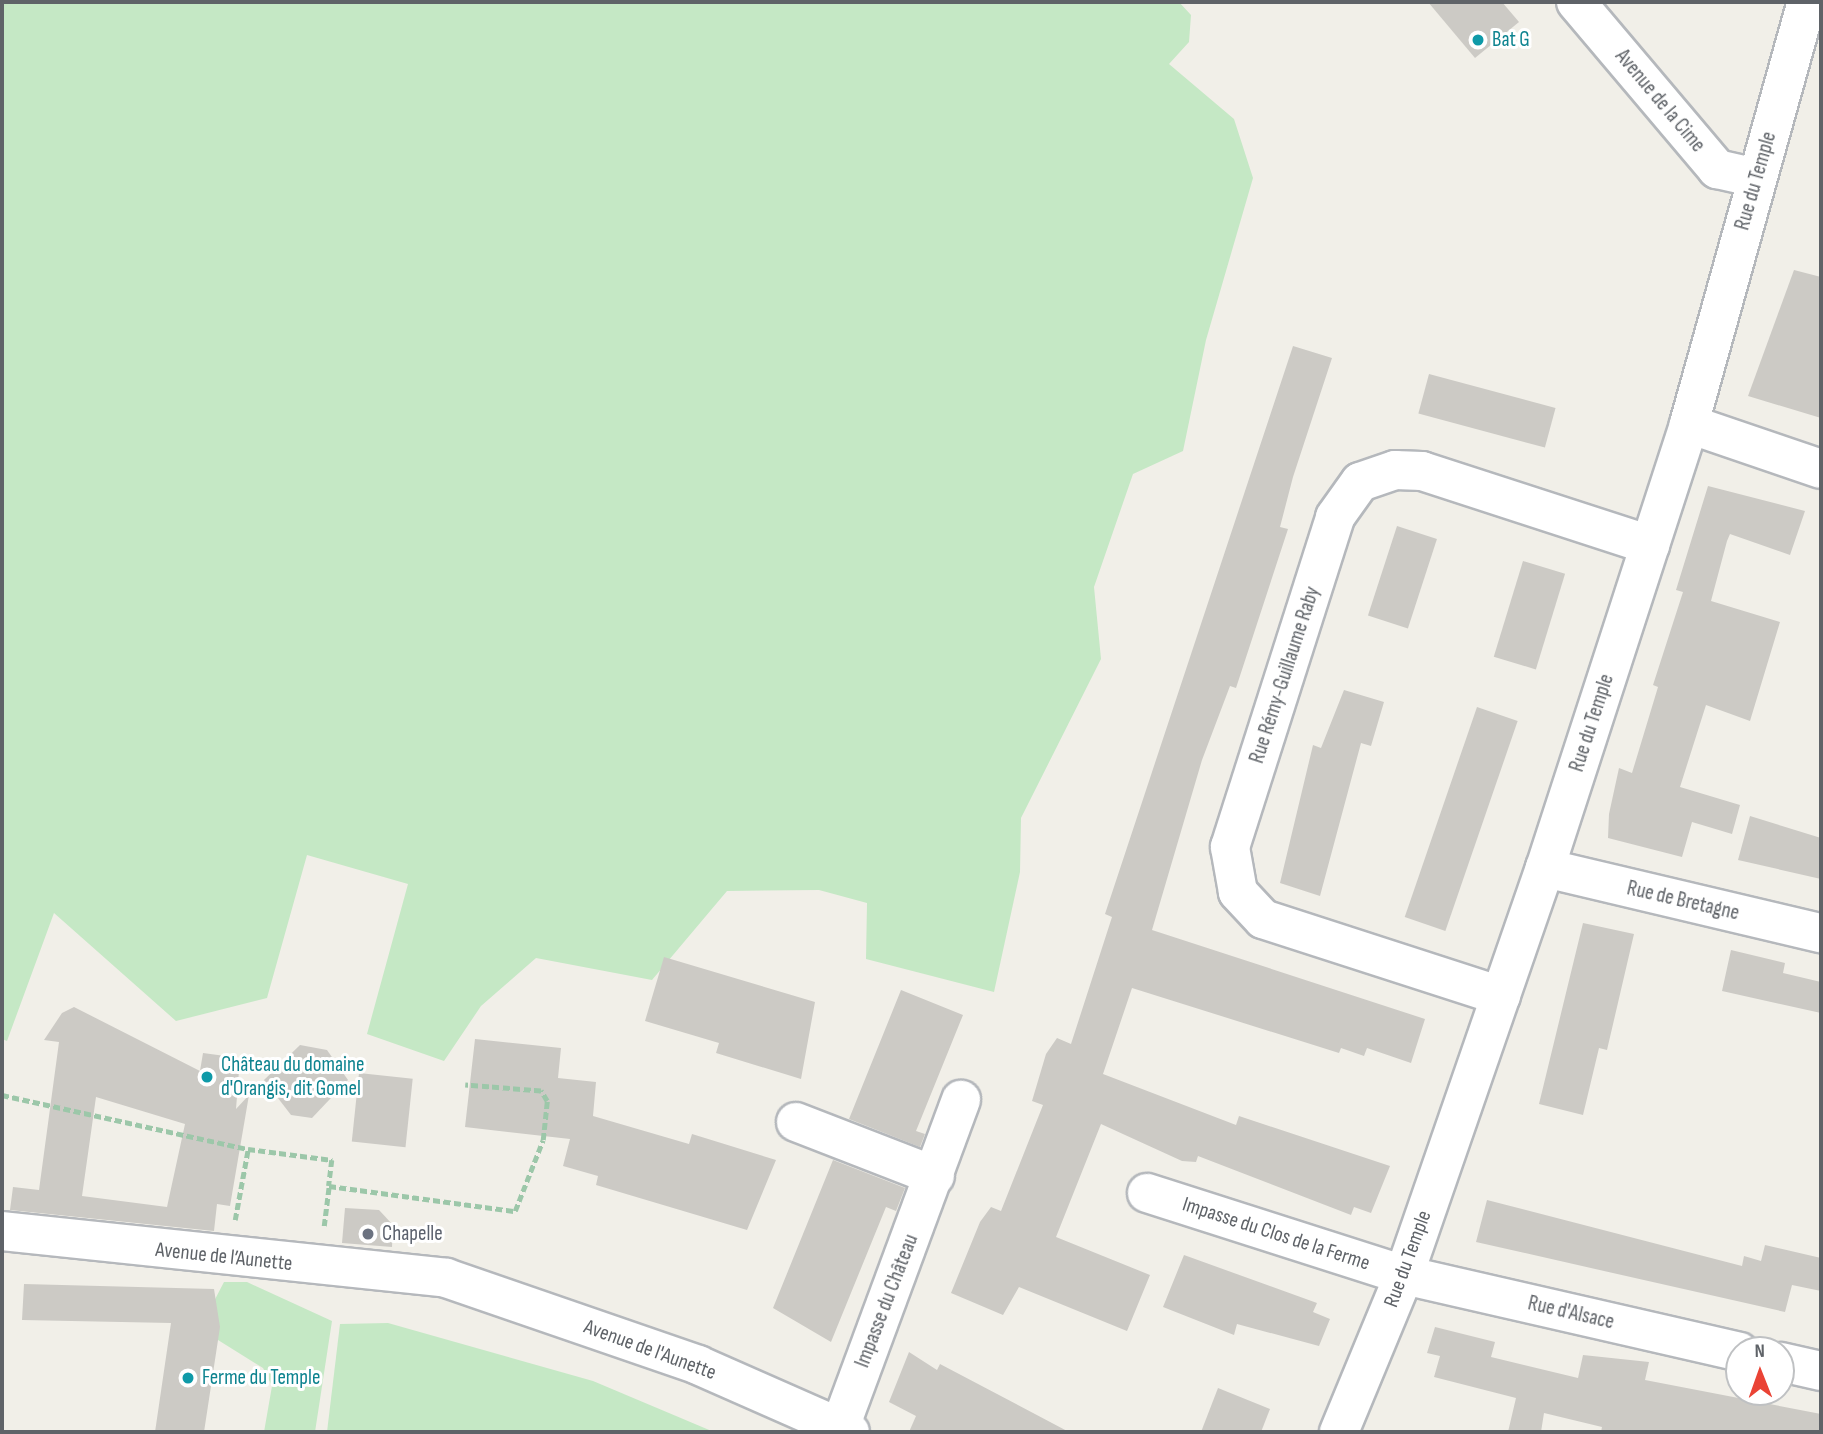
<!DOCTYPE html>
<html>
<head>
<meta charset="utf-8">
<style>
	body { margin:0 }
	#map { position:relative; width:1823px; height:1434px; overflow:hidden; background:#f1efe8; font-family:"Sofia Sans Condensed",sans-serif }
	div>[style] { position:absolute }
	[style*='--x'] { left:calc(var(--x)*1px); top:calc(var(--y)*1px); width:calc(var(--w)*1px); rotate:calc(var(--a)*1deg) }
	.green>* { inset:0; background:#c5e8c5 }
	.building>* { inset:0; background:#cccac5; transform-origin:0 0 }
	.path>* { height:4.5px; margin-top:-2.25px; transform-origin:0; background:repeating-linear-gradient(90deg,#9cc7a9 0 7px,transparent 0 10.5px) }
	.roads { filter:drop-shadow(2px 0 #b5b8bc) drop-shadow(-2px 0 #b5b8bc) drop-shadow(0 2px #b5b8bc) drop-shadow(0 -2px #b5b8bc) }
	.street>* { height:38px; margin:-19px; padding:0 19px; transform-origin:19px; border-radius:19px; background:#fff }
	.dots>* { width:19px; height:19px; translate:-50% -50%; box-sizing:border-box; border:4px solid #fff; border-radius:50% }
	span { translate:-50% -50%; white-space:nowrap; text-align:center; line-height:1.15; -webkit-text-stroke:6px #fff; paint-order:stroke }
	.culture-label { font-size:21px; color:#0d838f }
	.left { translate:0 -50%; text-align:left }
	.street-label { font-size:21px; color:#5f6368 }
	.worship-label { font-size:21px; color:#5b616d }
	.frame { position:absolute; inset:0; border:4px solid #5f6368; pointer-events:none }
	.north { position:absolute; left:1725px; top:1336px; width:70px; height:70px; box-sizing:border-box; background:#fff; border:2px solid #bfc1c3; border-radius:50%; rotate:359deg; font-size:19px; font-weight:700; line-height:28px; text-align:center; color:#5f6368 }
	.north::after { content:''; display:block; margin:auto; width:24px; height:32px; background:#ea4335; clip-path:polygon(50% 0,100% 100%,50% 72%,0 100%) }
</style>
</head>
<body>
<div id="map">
	<div class="green">
		<i style="clip-path:polygon(2px 2px,1179px 2px,1191px 15px,1189px 42px,1169px 64px,1234px 119px,1253px 178px,1206px 340px,1183px 451px,1133px 474px,1094px 587px,1101px 659px,1021px 818px,1020px 872px,994px 992px,866px 959px,867px 903px,819px 890px,727px 891px,652px 980px,536px 958px,481px 1006px,444px 1061px,367px 1034px,408px 884px,307px 855px,267px 998px,176px 1021px,54px 913px,7px 1041px,2px 1039px)"></i>
		<i style="clip-path:polygon(224px 1282px,247px 1282px,332px 1321px,315px 1432px,264px 1432px,272px 1386px,263px 1368px,218px 1340px,211px 1307px)"></i>
		<i style="clip-path:polygon(388px 1323px,593px 1381px,714px 1432px,327px 1432px,340px 1324px)"></i>
	</div>
	<div class="building">
		<i style="clip-path:polygon(1428px 2px,1502px 2px,1519px 22px,1475px 58px)"></i>
		<i style="clip-path:polygon(1794px 270px,1821px 277px,1821px 418px,1748px 396px)"></i>
		<i style="clip-path:polygon(1293px 346px,1332px 358px,1293px 477px,1280px 527px,1288px 529px,1236px 688px,1230px 686px,1202px 760px,1152px 930px,1425px 1019px,1411px 1063px,1367px 1048px,1364px 1056px,1341px 1048px,1339px 1053px,1132px 988px,1103px 1074px,1236px 1125px,1239px 1116px,1390px 1166px,1371px 1213px,1354px 1207px,1351px 1215px,1198px 1156px,1196px 1162px,1182px 1161px,1101px 1124px,1056px 1237px,1150px 1275px,1127px 1331px,1019px 1287px,1003px 1315px,951px 1293px,980px 1222px,991px 1207px,1001px 1211px,1043px 1105px,1032px 1101px,1046px 1054px,1057px 1038px,1071px 1044px,1112px 917px,1105px 914px)"></i>
		<i style="left:1429px;top:374px;width:131px;height:41px;rotate:15deg"></i>
		<i style="clip-path:polygon(1708px 486px,1805px 511px,1790px 555px,1730px 534px,1727px 541px,1711px 601px,1780px 622px,1750px 721px,1706px 705px,1680px 787px,1740px 805px,1732px 834px,1692px 822px,1682px 857px,1608px 838px,1609px 814px,1619px 768px,1632px 773px,1658px 687px,1653px 685px,1683px 592px,1676px 590px)"></i>
		<i style="left:1397px;top:526px;width:42px;height:94px;rotate:18deg"></i>
		<i style="left:1523px;top:561px;width:44px;height:100px;rotate:17deg"></i>
		<i style="clip-path:polygon(1344px 690px,1384px 702px,1371px 746px,1361px 743px,1320px 896px,1280px 883px,1313px 745px,1321px 748px)"></i>
		<i style="left:1477px;top:707px;width:43px;height:222px;rotate:19deg"></i>
		<i style="clip-path:polygon(1750px 816px,1821px 838px,1821px 879px,1738px 860px)"></i>
		<i style="clip-path:polygon(1583px 923px,1634px 934px,1607px 1050px,1599px 1048px,1583px 1115px,1539px 1104px)"></i>
		<i style="clip-path:polygon(1731px 950px,1785px 963px,1783px 973px,1821px 982px,1821px 1013px,1722px 991px)"></i>
		<i style="clip-path:polygon(664px 957px,815px 1002px,801px 1079px,716px 1053px,719px 1043px,645px 1021px)"></i>
		<i style="clip-path:polygon(901px 990px,963px 1015px,916px 1131px,925px 1134px,920px 1147px,849px 1119px)"></i>
		<i style="clip-path:polygon(evenodd,74px 1007px,200px 1071px,203px 1053px,240px 1058px,236px 1109px,249px 1095px,230px 1206px,217px 1204px,214px 1231px,10px 1210px,13px 1187px,39px 1190px,59px 1042px,44px 1040px,62px 1013px,74px 1007px,96px 1097px,185px 1124px,167px 1207px,82px 1196px,96px 1097px)"></i>
		<i style="clip-path:polygon(475px 1039px,561px 1048px,558px 1078px,596px 1082px,593px 1116px,689px 1144px,692px 1134px,776px 1160px,747px 1230px,596px 1185px,598px 1176px,563px 1166px,570px 1139px,465px 1127px)"></i>
		<i style="clip-path:polygon(300px 1045px,327px 1050px,348px 1080px,312px 1118px,291px 1115px,264px 1080px)"></i>
		<i style="left:359px;top:1073px;width:54px;height:69px;rotate:6deg"></i>
		<i style="clip-path:polygon(833px 1160px,905px 1188px,896px 1211px,886px 1207px,831px 1342px,773px 1308px)"></i>
		<i style="clip-path:polygon(1487px 1200px,1742px 1266px,1744px 1256px,1761px 1261px,1765px 1245px,1821px 1258px,1821px 1291px,1792px 1285px,1785px 1312px,1476px 1242px)"></i>
		<i style="clip-path:polygon(345px 1208px,379px 1210px,393px 1225px,392px 1247px,342px 1243px)"></i>
		<i style="clip-path:polygon(1184px 1255px,1317px 1303px,1313px 1312px,1330px 1319px,1319px 1346px,1237px 1324px,1234px 1335px,1163px 1307px)"></i>
		<i style="clip-path:polygon(24px 1284px,214px 1289px,220px 1327px,204px 1432px,155px 1432px,171px 1323px,22px 1320px)"></i>
		<i style="clip-path:polygon(1435px 1327px,1495px 1342px,1491px 1357px,1578px 1378px,1583px 1355px,1649px 1362px,1645px 1380px,1821px 1414px,1821px 1432px,1601px 1432px,1602px 1427px,1544px 1413px,1541px 1432px,1508px 1432px,1516px 1398px,1434px 1377px,1440px 1356px,1427px 1353px)"></i>
		<i style="clip-path:polygon(909px 1352px,937px 1370px,940px 1364px,1069px 1432px,909px 1432px,916px 1416px,889px 1402px)"></i>
		<i style="clip-path:polygon(1218px 1388px,1270px 1409px,1261px 1432px,1201px 1432px)"></i>
	</div>
	<div class="path">
		<i style="--x:2;--y:1095;--w:252;--a:12.4"></i>
		<i style="--x:248;--y:1149;--w:85;--a:7.5"></i>
		<i style="--x:332;--y:1160;--w:26;--a:97"></i>
		<i style="--x:329;--y:1186;--w:188;--a:7.7"></i>
		<i style="--x:515;--y:1211;--w:76;--a:-68.5"></i>
		<i style="--x:543;--y:1140;--w:39;--a:-84"></i>
		<i style="--x:547;--y:1101;--w:12;--a:-121"></i>
		<i style="--x:541;--y:1091;--w:76;--a:-175.5"></i>
		<i style="--x:235;--y:1220;--w:72;--a:-79.6"></i>
		<i style="--x:324;--y:1226;--w:40;--a:-82.9"></i>
	</div>
	<div class="roads">
		<div class="street">
			<i style="--x:1576;--y:2;--w:219;--a:49.8"></i>
			<i style="--x:1717;--y:169;--w:41;--a:12.7"></i>
			<i style="--x:1689;--y:424;--w:139;--a:18.8"></i>
			<i style="--x:1545;--y:868;--w:284;--a:13.3"></i>
			<i style="--x:1501;--y:996;--w:250;--a:-162.1"></i>
			<i style="--x:1263;--y:919;--w:37;--a:-133"></i>
			<i style="--x:1238;--y:892;--w:46;--a:-100.1"></i>
			<i style="--x:1230;--y:847;--w:346;--a:-72.3"></i>
			<i style="--x:1335;--y:517;--w:43;--a:-54.5"></i>
			<i style="--x:1360;--y:482;--w:37;--a:-19"></i>
			<i style="--x:1395;--y:470;--w:27;--a:2"></i>
			<i style="--x:1422;--y:471;--w:240;--a:18"></i>
			<i style="--x:796;--y:1122;--w:149;--a:21.2"></i>
			<i style="--x:1147;--y:1193;--w:270;--a:17.7"></i>
			<i style="--x:1404;--y:1275;--w:344;--a:12.9"></i>
			<i style="--x:2;--y:1231;--w:446;--a:6"></i>
			<i style="--x:446;--y:1278;--w:267;--a:19"></i>
			<i style="--x:698;--y:1365;--w:166;--a:23.8"></i>
			<i style="--x:1781;--y:1362;--w:41;--a:12.7"></i>
			<i style="--x:840;--y:1427;--w:349;--a:-69.7"></i>
			<i style="--x:1339;--y:1432;--w:170;--a:-67.5"></i>
			<i style="--x:1404;--y:1275;--w:431;--a:-70.9"></i>
			<i style="--x:1545;--y:868;--w:467;--a:-72"></i>
			<i style="--x:1689;--y:424;--w:438;--a:-74.4"></i>
		</div>
	</div>
	<div class="dots">
		<i style="left:1478px;top:40px;background:#0f9aa8"></i>
		<i style="left:207px;top:1077px;background:#0f9aa8"></i>
		<i style="left:368px;top:1234px;background:#6b7280"></i>
		<i style="left:188px;top:1378px;background:#0f9aa8"></i>
	</div>
	<div class="culture-label">
		<span class="left" style="left:1492px;top:40px">Bat G</span>
		<span class="left" style="left:221px;top:1077px">Château du domaine<br>d'Orangis, dit Gomel</span>
		<span class="left" style="left:202px;top:1378px">Ferme du Temple</span>
	</div>
	<div class="street-label">
		<span style="left:1660px;top:101px;rotate:50deg">Avenue de la Cime</span>
		<span style="left:1756px;top:181px;rotate:-74deg">Rue du Temple</span>
		<span style="left:1285px;top:675px;rotate:-72deg">Rue Rémy-Guillaume Raby</span>
		<span style="left:1592px;top:723px;rotate:-72deg">Rue du Temple</span>
		<span style="left:1683px;top:901px;rotate:13deg">Rue de Bretagne</span>
		<span style="left:1276px;top:1234px;rotate:18deg">Impasse du Clos de la Ferme</span>
		<span style="left:224px;top:1257px;rotate:6deg">Avenue de l’Aunette</span>
		<span style="left:1408px;top:1259px;rotate:-70deg">Rue du Temple</span>
		<span style="left:887px;top:1301px;rotate:-69deg">Impasse du Château</span>
		<span style="left:1571px;top:1313px;rotate:13deg">Rue d'Alsace</span>
		<span style="left:650px;top:1350px;rotate:20deg">Avenue de l'Aunette</span>
	</div>
	<div class="worship-label">
		<span class="left" style="left:382px;top:1234px">Chapelle</span>
	</div>
	<div class="frame"></div>
	<div class="north">N</div>
</div>
</body>
</html>
